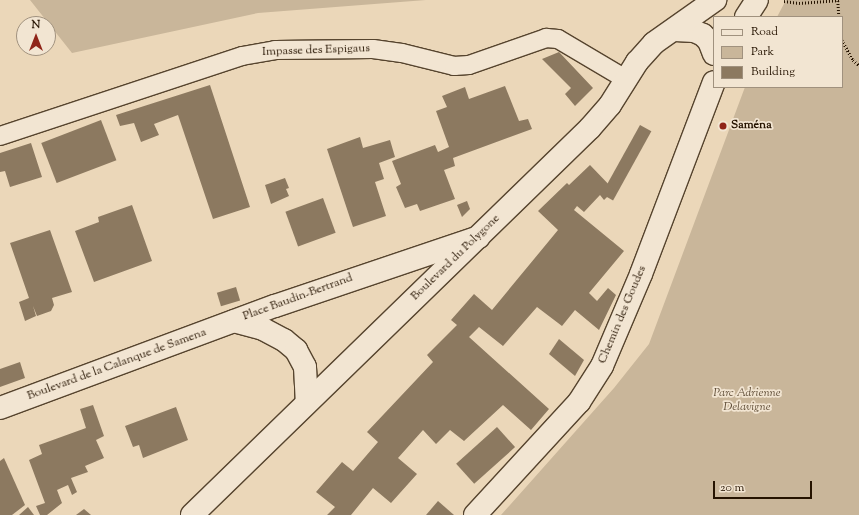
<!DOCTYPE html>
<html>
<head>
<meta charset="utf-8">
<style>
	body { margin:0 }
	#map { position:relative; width:859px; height:515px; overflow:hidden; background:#ebd7b9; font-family:"Sorts Mill Goudy",serif }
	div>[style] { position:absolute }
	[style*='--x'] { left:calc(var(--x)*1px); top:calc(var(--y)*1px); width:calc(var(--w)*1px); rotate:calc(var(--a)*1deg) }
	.green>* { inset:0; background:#c9b69a }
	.building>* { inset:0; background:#8c7960; transform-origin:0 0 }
	.path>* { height:2.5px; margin-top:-1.25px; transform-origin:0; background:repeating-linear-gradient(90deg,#251300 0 1px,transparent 0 3px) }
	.roads { filter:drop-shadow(1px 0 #56442e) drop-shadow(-1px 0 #56442e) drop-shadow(0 1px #56442e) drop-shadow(0 -1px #56442e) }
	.lane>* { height:18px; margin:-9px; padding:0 9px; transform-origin:9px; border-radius:9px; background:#f2e5d2 }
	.street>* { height:22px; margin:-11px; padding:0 11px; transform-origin:11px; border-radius:11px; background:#f2e5d2 }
	.secondary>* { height:22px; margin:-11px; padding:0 11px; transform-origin:11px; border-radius:11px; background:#f2e5d2 }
	.dots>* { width:11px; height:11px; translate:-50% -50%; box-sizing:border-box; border:2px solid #f2e5d2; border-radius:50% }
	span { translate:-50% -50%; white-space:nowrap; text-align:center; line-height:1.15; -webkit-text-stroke:3.5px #f2e5d2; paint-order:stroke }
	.street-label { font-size:12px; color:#251300 }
	.poi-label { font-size:12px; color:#251300; font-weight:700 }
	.left { translate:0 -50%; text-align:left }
	.park-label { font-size:12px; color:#5e4c36; font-style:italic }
	.legend { position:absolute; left:713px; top:16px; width:130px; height:72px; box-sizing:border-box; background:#f2e5d2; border:1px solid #a0917e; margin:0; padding:5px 7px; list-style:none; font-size:12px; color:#251300 }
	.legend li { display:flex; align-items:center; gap:8px; height:20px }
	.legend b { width:20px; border:1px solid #a0917e }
	.north { position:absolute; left:16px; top:16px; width:40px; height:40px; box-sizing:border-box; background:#f2e5d2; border:1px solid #a0917e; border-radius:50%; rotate:0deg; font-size:11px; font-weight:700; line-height:16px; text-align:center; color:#251300 }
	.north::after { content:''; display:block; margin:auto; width:14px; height:18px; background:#8f2418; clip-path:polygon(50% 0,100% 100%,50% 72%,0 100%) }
	.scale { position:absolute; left:713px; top:481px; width:99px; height:18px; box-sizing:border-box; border:2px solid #251300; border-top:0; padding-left:5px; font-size:12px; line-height:14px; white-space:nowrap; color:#251300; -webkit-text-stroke:3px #f2e5d2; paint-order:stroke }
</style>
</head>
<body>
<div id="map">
	<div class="green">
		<i style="clip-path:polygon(30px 0,426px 0,258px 13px,72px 53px)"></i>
		<i style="clip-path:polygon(786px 0,859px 0,859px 515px,501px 515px,614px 388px,649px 344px,745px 87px,842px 87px,842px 17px,777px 17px)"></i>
	</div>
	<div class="building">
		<i style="clip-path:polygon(559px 52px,593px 88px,575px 106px,565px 94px,571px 88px,542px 59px)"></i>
		<i style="clip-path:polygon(210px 85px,250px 207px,213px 219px,178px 115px,154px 124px,159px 135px,141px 142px,134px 123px,120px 126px,116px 115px)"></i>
		<i style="clip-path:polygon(505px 86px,519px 121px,528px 119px,532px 129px,453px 158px,455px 166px,444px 170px,455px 199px,420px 211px,417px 204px,405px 208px,396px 187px,401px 184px,392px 161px,435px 145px,438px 152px,449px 147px,436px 111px,447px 107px,442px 96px,465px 87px,469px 99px)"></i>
		<i style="left:101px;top:120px;width:43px;height:64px;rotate:69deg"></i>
		<i style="left:640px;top:125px;width:13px;height:79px;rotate:29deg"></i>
		<i style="clip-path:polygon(360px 137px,363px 148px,390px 140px,395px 157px,379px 163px,384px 179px,375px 182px,386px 216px,353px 227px,327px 149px)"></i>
		<i style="clip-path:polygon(31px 143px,42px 177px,10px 187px,5px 171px,0 172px,0 153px)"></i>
		<i style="clip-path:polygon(590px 165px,614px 190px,604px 200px,600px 195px,584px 212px,577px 206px,574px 210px,624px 251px,589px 293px,597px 301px,608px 288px,616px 295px,599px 330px,575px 310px,562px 326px,537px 307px,503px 346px,479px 327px,469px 337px,549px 409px,531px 430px,503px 405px,464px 441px,450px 430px,436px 444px,423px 430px,398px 458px,417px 474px,391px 503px,373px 488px,351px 515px,327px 515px,335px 507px,316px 492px,342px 462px,353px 471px,378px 442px,367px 432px,433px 362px,427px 355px,457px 325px,451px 320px,474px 294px,492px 310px,558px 230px,538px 211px,567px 183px,569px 185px)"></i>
		<i style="clip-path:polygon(285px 178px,289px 188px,286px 189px,289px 196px,271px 204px,265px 185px)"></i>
		<i style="left:323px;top:198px;width:37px;height:40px;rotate:70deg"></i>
		<i style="clip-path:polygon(467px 201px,470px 209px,462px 217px,457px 205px)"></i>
		<i style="clip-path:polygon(132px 205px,152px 261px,94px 282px,75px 231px,99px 222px,98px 217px)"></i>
		<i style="clip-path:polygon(50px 230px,72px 292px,52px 298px,54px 305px,51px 311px,37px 316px,33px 306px,36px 316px,25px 321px,19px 302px,29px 298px,10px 243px)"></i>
		<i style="left:236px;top:287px;width:14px;height:20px;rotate:73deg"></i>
		<i style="clip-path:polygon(559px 339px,584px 360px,575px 376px,549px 354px)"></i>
		<i style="clip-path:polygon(20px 362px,25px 378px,0 387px,0 369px)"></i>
		<i style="clip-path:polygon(93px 405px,104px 436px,96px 440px,104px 458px,85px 466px,88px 472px,71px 478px,77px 492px,72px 495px,68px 485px,57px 490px,62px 503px,47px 515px,40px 515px,36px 506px,45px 503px,29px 460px,42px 454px,39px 445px,86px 428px,80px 409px)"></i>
		<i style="clip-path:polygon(176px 407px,188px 440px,143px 458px,139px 445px,133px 447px,125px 426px)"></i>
		<i style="left:497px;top:427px;width:27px;height:55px;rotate:48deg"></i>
		<i style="clip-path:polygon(4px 458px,25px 505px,12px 515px,0 515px,0 461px)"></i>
		<i style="clip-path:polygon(438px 501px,454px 515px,426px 515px)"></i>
		<i style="clip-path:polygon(28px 507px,34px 515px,19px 515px)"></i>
		<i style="clip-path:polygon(84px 509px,91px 515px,76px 515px)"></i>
	</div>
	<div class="path">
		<i style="--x:784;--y:1;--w:15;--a:8"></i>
		<i style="--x:799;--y:3;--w:42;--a:-4.1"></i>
		<i style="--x:838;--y:1;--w:16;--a:86"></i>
		<i style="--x:842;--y:40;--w:23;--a:61"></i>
		<i style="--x:853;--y:60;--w:8;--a:40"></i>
	</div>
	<div class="roads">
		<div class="lane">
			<i style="--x:0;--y:136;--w:255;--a:-18.3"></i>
			<i style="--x:242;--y:56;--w:34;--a:-10"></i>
			<i style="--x:275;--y:50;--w:98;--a:-0.6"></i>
			<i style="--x:373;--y:49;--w:29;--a:8"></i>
			<i style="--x:402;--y:53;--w:54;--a:14"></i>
			<i style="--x:454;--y:66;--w:15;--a:-4"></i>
			<i style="--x:469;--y:65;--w:82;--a:-19.3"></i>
			<i style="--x:546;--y:38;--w:12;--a:5"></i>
			<i style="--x:558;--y:39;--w:80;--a:30.7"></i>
		</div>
		<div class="street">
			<i style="--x:234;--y:321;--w:30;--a:15"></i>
			<i style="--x:263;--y:329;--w:24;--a:28"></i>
			<i style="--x:284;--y:340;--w:16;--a:40"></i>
			<i style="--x:296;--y:350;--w:19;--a:62"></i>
			<i style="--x:305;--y:367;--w:35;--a:87"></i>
			<i style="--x:0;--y:408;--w:293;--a:-20.4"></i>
			<i style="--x:275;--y:306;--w:215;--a:-18.7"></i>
		</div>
		<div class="secondary">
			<i style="--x:746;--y:17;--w:20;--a:-57"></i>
			<i style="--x:675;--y:30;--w:19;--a:3"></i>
			<i style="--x:694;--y:31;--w:10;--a:24"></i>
			<i style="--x:703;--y:35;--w:8;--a:45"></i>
			<i style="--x:709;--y:41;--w:14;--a:69"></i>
			<i style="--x:192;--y:515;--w:555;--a:-44.2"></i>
			<i style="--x:590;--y:128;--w:30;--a:-49"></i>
			<i style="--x:610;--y:105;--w:51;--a:-57.9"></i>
			<i style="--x:637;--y:62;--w:25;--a:-48"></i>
			<i style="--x:654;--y:43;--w:75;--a:-35.2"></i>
			<i style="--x:475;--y:515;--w:154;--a:-47.4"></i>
			<i style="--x:579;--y:402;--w:43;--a:-57.4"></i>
			<i style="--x:602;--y:366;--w:100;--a:-67"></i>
			<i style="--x:641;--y:274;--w:205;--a:-69.2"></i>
		</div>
	</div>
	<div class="dots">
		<i style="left:723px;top:126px;background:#8f2418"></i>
	</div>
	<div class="street-label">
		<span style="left:316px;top:51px;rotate:-2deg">Impasse des Espigaus</span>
		<span style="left:456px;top:258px;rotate:-44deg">Boulevard du Polygone</span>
		<span style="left:298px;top:298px;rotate:-20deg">Place Baudin-Bertrand</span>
		<span style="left:623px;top:315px;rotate:-67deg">Chemin des Goudes</span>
		<span style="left:117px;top:365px;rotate:-20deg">Boulevard de la Calanque de Samena</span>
	</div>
	<div class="poi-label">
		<span class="left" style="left:731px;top:126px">Saména</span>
	</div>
	<div class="park-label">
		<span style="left:747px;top:401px">Parc Adrienne<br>Delavigne</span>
	</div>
	<ul class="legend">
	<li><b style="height:5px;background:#f2e5d2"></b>Road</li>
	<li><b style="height:11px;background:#c9b69a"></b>Park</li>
	<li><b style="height:11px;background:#8c7960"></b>Building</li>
	</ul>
	<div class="north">N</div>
	<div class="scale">20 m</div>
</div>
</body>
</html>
